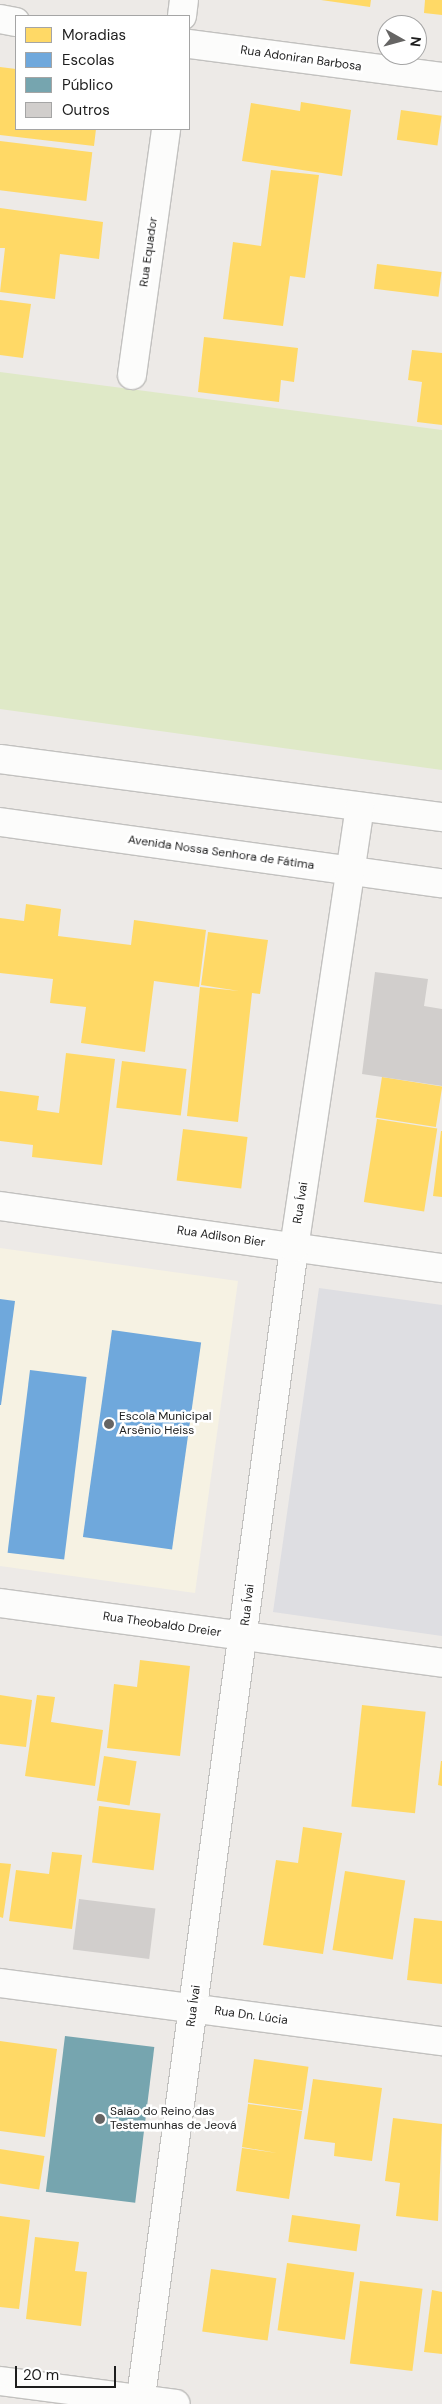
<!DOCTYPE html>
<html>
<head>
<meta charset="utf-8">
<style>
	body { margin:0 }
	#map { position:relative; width:442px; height:2404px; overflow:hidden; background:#edeae7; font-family:"DM Sans",sans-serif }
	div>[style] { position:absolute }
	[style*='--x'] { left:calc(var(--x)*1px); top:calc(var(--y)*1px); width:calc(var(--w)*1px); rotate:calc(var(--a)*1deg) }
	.education>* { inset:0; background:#f6f2e3 }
	.grass>* { inset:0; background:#dfe9c7 }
	.plaza>* { inset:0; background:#dedee2 }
	.homes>* { inset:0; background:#ffd966; transform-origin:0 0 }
	.schools>* { inset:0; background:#6fa8dc; transform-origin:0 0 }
	.public>* { inset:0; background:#76a5af; transform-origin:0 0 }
	.building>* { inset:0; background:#d1cecc; transform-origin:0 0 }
	.roads { filter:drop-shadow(1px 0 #c2c1bf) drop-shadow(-1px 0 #c2c1bf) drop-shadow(0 1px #c2c1bf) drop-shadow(0 -1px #c2c1bf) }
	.minor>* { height:28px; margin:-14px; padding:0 14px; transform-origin:14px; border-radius:14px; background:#fcfcfb }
	.dots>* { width:14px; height:14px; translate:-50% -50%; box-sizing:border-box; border:2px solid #fff; border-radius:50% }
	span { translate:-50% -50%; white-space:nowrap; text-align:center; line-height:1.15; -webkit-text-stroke:5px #fff; paint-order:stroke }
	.street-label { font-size:12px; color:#1e1e1e }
	.poi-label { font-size:12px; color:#1e1e1e }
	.left { translate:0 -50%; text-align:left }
	.legend { position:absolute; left:15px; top:15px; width:175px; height:115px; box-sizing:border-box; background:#fff; border:1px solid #a5a5a5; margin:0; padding:6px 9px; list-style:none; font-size:15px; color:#1e1e1e }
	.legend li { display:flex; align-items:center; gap:10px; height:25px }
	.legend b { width:25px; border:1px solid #a5a5a5 }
	.north { position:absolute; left:377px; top:15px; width:50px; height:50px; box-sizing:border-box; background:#fff; border:1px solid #a5a5a5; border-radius:50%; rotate:97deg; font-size:14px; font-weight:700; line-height:20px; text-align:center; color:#1e1e1e }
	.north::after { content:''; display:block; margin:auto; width:18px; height:22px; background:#666564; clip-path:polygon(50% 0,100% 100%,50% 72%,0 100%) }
	.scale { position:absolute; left:15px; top:2366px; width:101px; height:22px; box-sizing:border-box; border:2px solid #1e1e1e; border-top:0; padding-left:6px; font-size:15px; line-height:18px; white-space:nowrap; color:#1e1e1e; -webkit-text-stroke:4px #fff; paint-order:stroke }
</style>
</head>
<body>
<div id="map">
	<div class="education">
		<i style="clip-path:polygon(0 1248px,238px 1281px,195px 1593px,0 1566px)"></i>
	</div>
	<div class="grass">
		<i style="clip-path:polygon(0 372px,442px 430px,442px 770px,0 709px)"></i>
	</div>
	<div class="plaza">
		<i style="clip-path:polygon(319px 1288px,442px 1305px,442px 1636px,273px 1612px)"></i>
	</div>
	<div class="homes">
		<i style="clip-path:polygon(321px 0,371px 0,370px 7px)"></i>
		<i style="clip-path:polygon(425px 0,442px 0,442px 15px,424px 13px)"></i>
		<i style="clip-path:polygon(0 67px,16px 69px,16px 129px,96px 129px,94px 146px,0 135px)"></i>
		<i style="clip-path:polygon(301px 102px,351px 110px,342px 176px,242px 161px,251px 103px,300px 111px)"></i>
		<i style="left:401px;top:110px;width:41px;height:30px;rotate:8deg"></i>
		<i style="left:0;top:141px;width:93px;height:49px;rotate:7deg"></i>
		<i style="clip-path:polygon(271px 170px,319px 175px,305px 278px,290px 276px,283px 326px,223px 319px,233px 242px,261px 246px)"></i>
		<i style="clip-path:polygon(0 208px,103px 222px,99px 259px,60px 254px,55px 299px,0 292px,5px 248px,0 248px)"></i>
		<i style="left:377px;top:264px;width:65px;height:25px;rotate:7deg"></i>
		<i style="clip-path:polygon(0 300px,31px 304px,23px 358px,0 355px)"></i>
		<i style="clip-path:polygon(204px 337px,298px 348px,294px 382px,281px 380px,279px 402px,198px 392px)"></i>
		<i style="clip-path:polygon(412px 350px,442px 353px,442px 425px,417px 422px,422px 382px,408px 380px)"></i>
		<i style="clip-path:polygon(26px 904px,61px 909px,58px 936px,131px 945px,134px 920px,206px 930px,199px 987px,154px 981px,145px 1052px,81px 1043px,86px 1007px,50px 1003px,53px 979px,0 973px,0 918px,24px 921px)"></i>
		<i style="clip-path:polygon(208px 932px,268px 940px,260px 994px,252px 993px,238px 1122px,187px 1116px,200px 987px,239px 991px,201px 985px)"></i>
		<i style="clip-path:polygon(66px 1053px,115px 1059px,102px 1165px,32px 1157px,33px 1145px,0 1141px,0 1091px,39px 1096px,37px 1110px,59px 1113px)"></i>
		<i style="left:122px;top:1061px;width:65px;height:47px;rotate:7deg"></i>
		<i style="left:382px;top:1077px;width:61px;height:41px;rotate:9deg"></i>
		<i style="left:377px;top:1119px;width:61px;height:84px;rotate:9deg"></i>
		<i style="left:183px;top:1129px;width:65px;height:52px;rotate:7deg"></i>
		<i style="clip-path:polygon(441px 1131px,442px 1131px,442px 1197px,433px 1196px)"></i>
		<i style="clip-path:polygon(140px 1660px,190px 1666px,180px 1756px,107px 1748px,114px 1684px,137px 1687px)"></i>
		<i style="clip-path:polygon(0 1695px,32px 1700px,26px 1747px,0 1744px)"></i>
		<i style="clip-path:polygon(37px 1695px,55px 1697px,51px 1722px,103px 1730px,95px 1786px,25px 1776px)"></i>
		<i style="left:362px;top:1705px;width:64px;height:102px;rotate:6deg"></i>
		<i style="left:104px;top:1756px;width:33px;height:45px;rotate:9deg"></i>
		<i style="clip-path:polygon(441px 1761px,442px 1761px,442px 1786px,438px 1785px)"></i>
		<i style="left:99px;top:1806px;width:62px;height:57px;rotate:7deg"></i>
		<i style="clip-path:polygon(303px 1827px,342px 1833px,323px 1954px,263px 1945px,276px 1860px,298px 1863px)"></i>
		<i style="clip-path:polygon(52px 1852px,82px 1855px,72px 1929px,9px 1921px,16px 1870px,49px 1874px)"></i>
		<i style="clip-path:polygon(0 1863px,11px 1864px,3px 1918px,0 1917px)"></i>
		<i style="left:345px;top:1871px;width:61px;height:80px;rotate:9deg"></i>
		<i style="clip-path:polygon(414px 1918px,442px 1921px,442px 1984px,407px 1980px)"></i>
		<i style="clip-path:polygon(0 2041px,57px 2049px,45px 2137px,0 2131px)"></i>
		<i style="left:254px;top:2059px;width:55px;height:44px;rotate:8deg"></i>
		<i style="clip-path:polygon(313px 2079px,382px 2088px,372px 2161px,334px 2156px,335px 2143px,304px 2139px)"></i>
		<i style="clip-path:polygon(248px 2104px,302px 2111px,289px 2199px,236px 2191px,242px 2148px,277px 2153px,242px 2147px)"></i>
		<i style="clip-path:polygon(393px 2118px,442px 2124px,438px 2221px,396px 2216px,400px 2183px,385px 2181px)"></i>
		<i style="left:0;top:2149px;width:45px;height:34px;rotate:9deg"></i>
		<i style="left:292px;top:2215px;width:69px;height:27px;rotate:8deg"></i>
		<i style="clip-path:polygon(0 2216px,30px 2220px,19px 2309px,0 2307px)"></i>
		<i style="clip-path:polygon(35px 2237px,79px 2242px,75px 2271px,87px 2272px,81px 2326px,26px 2319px)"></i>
		<i style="left:287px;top:2263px;width:68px;height:68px;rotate:8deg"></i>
		<i style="left:211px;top:2269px;width:66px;height:63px;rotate:8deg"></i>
		<i style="left:360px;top:2281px;width:63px;height:83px;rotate:7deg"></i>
		<i style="clip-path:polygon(432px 2290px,442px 2292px,442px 2354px,424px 2352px)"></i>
	</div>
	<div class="schools">
		<i style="clip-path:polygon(0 1299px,15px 1301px,1px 1405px,0 1405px)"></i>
		<i style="left:112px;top:1330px;width:90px;height:209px;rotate:8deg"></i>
		<i style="left:30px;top:1370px;width:57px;height:184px;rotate:7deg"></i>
	</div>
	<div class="public">
		<i style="left:65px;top:2036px;width:90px;height:157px;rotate:7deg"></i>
	</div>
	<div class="building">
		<i style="clip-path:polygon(375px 972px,428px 979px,424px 1006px,442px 1009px,442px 1086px,362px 1074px)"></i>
		<i style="left:79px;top:1899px;width:77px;height:51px;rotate:7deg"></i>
	</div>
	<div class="roads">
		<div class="minor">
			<i style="--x:182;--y:16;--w:16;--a:-83"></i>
			<i style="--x:0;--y:19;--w:16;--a:11"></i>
			<i style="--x:189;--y:44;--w:255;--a:7.4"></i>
			<i style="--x:132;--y:375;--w:248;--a:-82.1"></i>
			<i style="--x:0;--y:759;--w:446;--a:7.5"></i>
			<i style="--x:0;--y:822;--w:446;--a:7.9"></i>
			<i style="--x:0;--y:1206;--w:446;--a:8"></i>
			<i style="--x:0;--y:1603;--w:446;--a:7.7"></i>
			<i style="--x:0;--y:1983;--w:446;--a:7.5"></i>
			<i style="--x:0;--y:2381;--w:177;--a:7.4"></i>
			<i style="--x:140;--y:2404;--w:1166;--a:-82.41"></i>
			<i style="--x:294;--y:1248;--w:446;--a:-81.5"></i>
		</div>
	</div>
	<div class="dots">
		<i style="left:109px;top:1424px;background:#666564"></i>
		<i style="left:100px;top:2119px;background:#666564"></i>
	</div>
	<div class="street-label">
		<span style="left:301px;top:59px;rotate:8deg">Rua Adoniran Barbosa</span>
		<span style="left:149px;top:252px;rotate:-82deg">Rua Equador</span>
		<span style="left:221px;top:853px;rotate:8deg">Avenida Nossa Senhora de Fátima</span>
		<span style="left:301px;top:1203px;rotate:-81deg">Rua Ívai</span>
		<span style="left:221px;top:1237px;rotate:8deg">Rua Adilson Bier</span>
		<span style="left:248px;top:1605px;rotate:-83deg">Rua Ívai</span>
		<span style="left:162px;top:1625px;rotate:8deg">Rua Theobaldo Dreier</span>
		<span style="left:194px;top:2006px;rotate:-82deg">Rua Ívai</span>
		<span style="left:251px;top:2016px;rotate:8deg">Rua Dn. Lúcia</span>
	</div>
	<div class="poi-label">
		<span class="left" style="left:119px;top:1424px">Escola Municipal<br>Arsênio Heiss</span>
		<span class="left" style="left:110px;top:2119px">Salão do Reino das<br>Testemunhas de Jeová</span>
	</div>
	<ul class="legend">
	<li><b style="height:14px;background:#ffd966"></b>Moradias</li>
	<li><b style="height:14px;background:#6fa8dc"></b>Escolas</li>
	<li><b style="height:14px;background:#76a5af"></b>Público</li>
	<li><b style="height:14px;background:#d1cecc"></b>Outros</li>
	</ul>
	<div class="north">N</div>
	<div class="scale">20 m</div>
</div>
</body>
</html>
